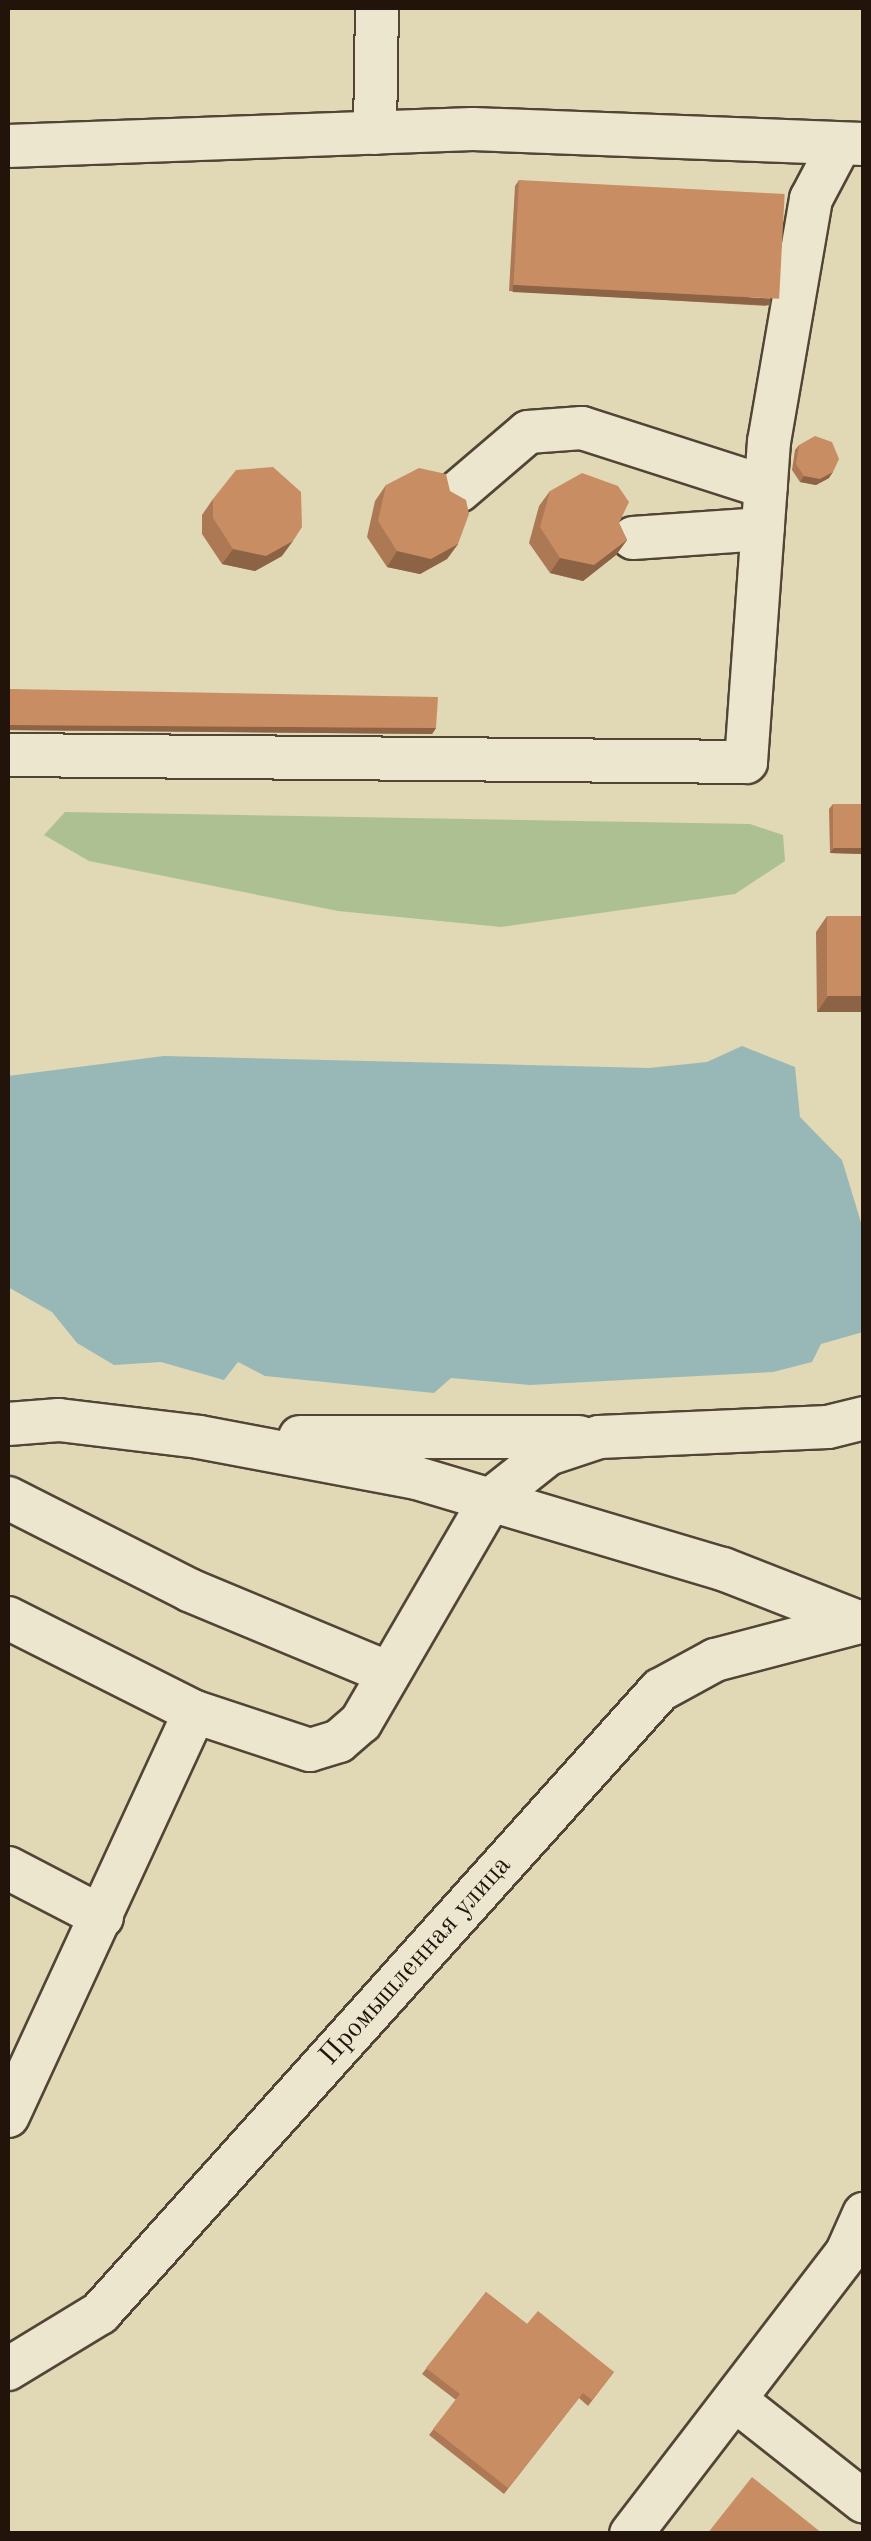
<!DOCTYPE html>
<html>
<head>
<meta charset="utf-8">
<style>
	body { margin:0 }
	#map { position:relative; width:871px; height:2541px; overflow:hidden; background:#e1d8b5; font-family:"Old Standard TT",serif }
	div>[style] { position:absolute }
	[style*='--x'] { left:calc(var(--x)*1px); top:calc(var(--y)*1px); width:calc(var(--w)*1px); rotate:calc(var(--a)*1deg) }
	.green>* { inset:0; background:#adc092 }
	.water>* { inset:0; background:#97b8b7 }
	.roads { filter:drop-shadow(2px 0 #524536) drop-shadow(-2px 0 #524536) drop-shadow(0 2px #524536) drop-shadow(0 -2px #524536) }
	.minor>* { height:42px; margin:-21px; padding:0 21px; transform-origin:21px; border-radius:21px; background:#ece6cf }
	.wall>* { inset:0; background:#ad7955 }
	.shaded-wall>* { inset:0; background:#8d6345; transform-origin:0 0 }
	.building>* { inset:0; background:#c98d63; transform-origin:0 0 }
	span { translate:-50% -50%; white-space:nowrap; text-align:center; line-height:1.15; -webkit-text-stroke:8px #ece6cf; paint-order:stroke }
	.street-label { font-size:28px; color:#23140b }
	.frame { position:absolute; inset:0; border:10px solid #23140b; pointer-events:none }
</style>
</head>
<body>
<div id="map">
	<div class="green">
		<i style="clip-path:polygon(65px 812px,750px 824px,783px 835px,785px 861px,735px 894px,501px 927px,338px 911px,89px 861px,44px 835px)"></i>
	</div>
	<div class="water">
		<i style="clip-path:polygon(742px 1046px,795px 1067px,800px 1117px,842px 1160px,863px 1229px,863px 1332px,821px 1344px,812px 1362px,773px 1372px,530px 1385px,451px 1378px,434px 1393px,265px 1376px,238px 1362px,224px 1380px,161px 1362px,114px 1365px,77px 1343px,52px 1312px,8px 1287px,8px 1076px,164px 1056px,649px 1068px,707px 1062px)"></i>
	</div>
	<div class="roads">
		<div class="minor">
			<i style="--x:375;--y:133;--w:125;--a:-89.1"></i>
			<i style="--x:8;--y:146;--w:465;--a:-2.1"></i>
			<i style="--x:473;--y:129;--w:390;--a:2.2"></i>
			<i style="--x:459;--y:491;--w:91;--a:-40.5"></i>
			<i style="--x:528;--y:432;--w:54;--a:-4.2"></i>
			<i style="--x:582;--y:428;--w:193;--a:17.8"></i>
			<i style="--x:633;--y:538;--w:130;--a:-4"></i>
			<i style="--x:8;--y:755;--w:738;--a:0.54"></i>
			<i style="--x:746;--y:762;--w:321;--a:-85.9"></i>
			<i style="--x:769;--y:442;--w:247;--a:-80.2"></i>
			<i style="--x:811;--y:199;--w:62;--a:-62.2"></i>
			<i style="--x:8;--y:1424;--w:51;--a:-4.5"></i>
			<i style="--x:59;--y:1420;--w:141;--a:6.9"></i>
			<i style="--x:199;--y:1437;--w:222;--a:10.7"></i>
			<i style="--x:417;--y:1478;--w:319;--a:16.6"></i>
			<i style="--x:723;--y:1569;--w:145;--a:21.4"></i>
			<i style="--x:300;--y:1437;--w:279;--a:0"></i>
			<i style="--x:8;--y:1498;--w:203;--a:26.9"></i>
			<i style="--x:189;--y:1590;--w:216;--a:22.6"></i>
			<i style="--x:8;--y:1618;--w:209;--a:26.7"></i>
			<i style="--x:195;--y:1712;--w:121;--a:18.3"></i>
			<i style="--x:310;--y:1750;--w:30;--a:-17"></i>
			<i style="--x:339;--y:1741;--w:29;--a:-41"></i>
			<i style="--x:361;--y:1722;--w:257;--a:-59.8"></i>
			<i style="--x:490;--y:1500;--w:74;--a:-38.4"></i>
			<i style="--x:548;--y:1454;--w:54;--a:-18.4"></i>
			<i style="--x:599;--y:1437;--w:229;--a:-2.5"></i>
			<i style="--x:828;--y:1427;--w:37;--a:-14"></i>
			<i style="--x:8;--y:1868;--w:106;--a:27.5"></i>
			<i style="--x:8;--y:2116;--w:445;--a:-65.2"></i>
			<i style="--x:8;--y:2369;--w:108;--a:-31.3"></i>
			<i style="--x:100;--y:2313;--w:838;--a:-48.05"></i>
			<i style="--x:660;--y:1690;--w:63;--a:-28.6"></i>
			<i style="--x:715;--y:1660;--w:154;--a:-14.7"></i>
			<i style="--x:735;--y:2400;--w:164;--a:38.3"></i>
			<i style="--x:631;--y:2534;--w:355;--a:-52.5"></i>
			<i style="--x:847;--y:2252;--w:42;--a:-65.9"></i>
		</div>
	</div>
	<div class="wall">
		<i style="clip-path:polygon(519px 180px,767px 306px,509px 291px,515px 186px)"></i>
		<i style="clip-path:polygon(799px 445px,829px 478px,816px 485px,800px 482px,792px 470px,795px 450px)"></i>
		<i style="clip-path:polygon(386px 485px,458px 544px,447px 559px,420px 574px,387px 567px,367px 537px,375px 501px)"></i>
		<i style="clip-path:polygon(550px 491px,619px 523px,627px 540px,616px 555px,583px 581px,550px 573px,529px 543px,539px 506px)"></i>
		<i style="clip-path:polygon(213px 499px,282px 556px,255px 571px,222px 564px,202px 534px,202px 515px)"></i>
		<i style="clip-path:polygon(10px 689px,436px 728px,432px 734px,8px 730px,8px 693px)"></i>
		<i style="clip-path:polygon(833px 804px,864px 854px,830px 853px,829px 809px)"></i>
		<i style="clip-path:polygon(827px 916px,864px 1012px,817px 1012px,816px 932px)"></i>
		<i style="clip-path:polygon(486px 2292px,527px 2324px,614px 2372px,588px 2406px,579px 2398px,504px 2494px,429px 2435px,456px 2400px,422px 2374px)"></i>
	</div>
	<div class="shaded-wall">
		<i style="left:513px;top:285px;width:258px;height:7px;rotate:3deg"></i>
		<i style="clip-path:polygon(833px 472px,829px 478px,816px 485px,800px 482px,804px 476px)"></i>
		<i style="clip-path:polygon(627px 540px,616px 555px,583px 581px,550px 573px,560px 558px)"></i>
		<i style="clip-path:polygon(293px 541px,282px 556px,255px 571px,222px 564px,233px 549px)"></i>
		<i style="clip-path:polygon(458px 544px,447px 559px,420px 574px,387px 567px,397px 551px)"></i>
		<i style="clip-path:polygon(10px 725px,436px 728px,432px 734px,8px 730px)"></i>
		<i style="clip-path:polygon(834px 848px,864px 848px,864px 854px,830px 853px)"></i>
		<i style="clip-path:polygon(828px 996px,864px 996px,864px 1012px,817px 1012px)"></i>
	</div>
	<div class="building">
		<i style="left:519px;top:180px;width:266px;height:105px;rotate:3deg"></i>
		<i style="clip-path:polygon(815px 436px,832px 442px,839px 459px,833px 472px,820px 479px,804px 476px,796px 464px,799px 445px)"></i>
		<i style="clip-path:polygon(273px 467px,301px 492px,302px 527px,293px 541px,266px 556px,233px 549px,213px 518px,213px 499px,236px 470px)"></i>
		<i style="clip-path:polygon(419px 468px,446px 474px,450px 491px,466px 500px,469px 514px,458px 544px,431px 559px,397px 551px,378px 521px,386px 485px)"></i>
		<i style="clip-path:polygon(582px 473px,618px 486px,629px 502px,619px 523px,627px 540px,594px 565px,560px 558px,540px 527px,550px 491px)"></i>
		<i style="clip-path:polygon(10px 689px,438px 697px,436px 728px,10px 725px)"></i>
		<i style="left:833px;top:804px;width:31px;height:44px"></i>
		<i style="left:827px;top:916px;width:37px;height:80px"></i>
		<i style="clip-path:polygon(486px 2292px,527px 2324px,538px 2311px,614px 2372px,592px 2400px,583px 2393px,508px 2488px,433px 2429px,460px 2394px,426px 2368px)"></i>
		<i style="clip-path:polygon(752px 2477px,823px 2534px,707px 2534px)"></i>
	</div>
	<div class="street-label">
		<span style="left:416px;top:1961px;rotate:-48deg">Промышленная улица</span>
	</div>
	<div class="frame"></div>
</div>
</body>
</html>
